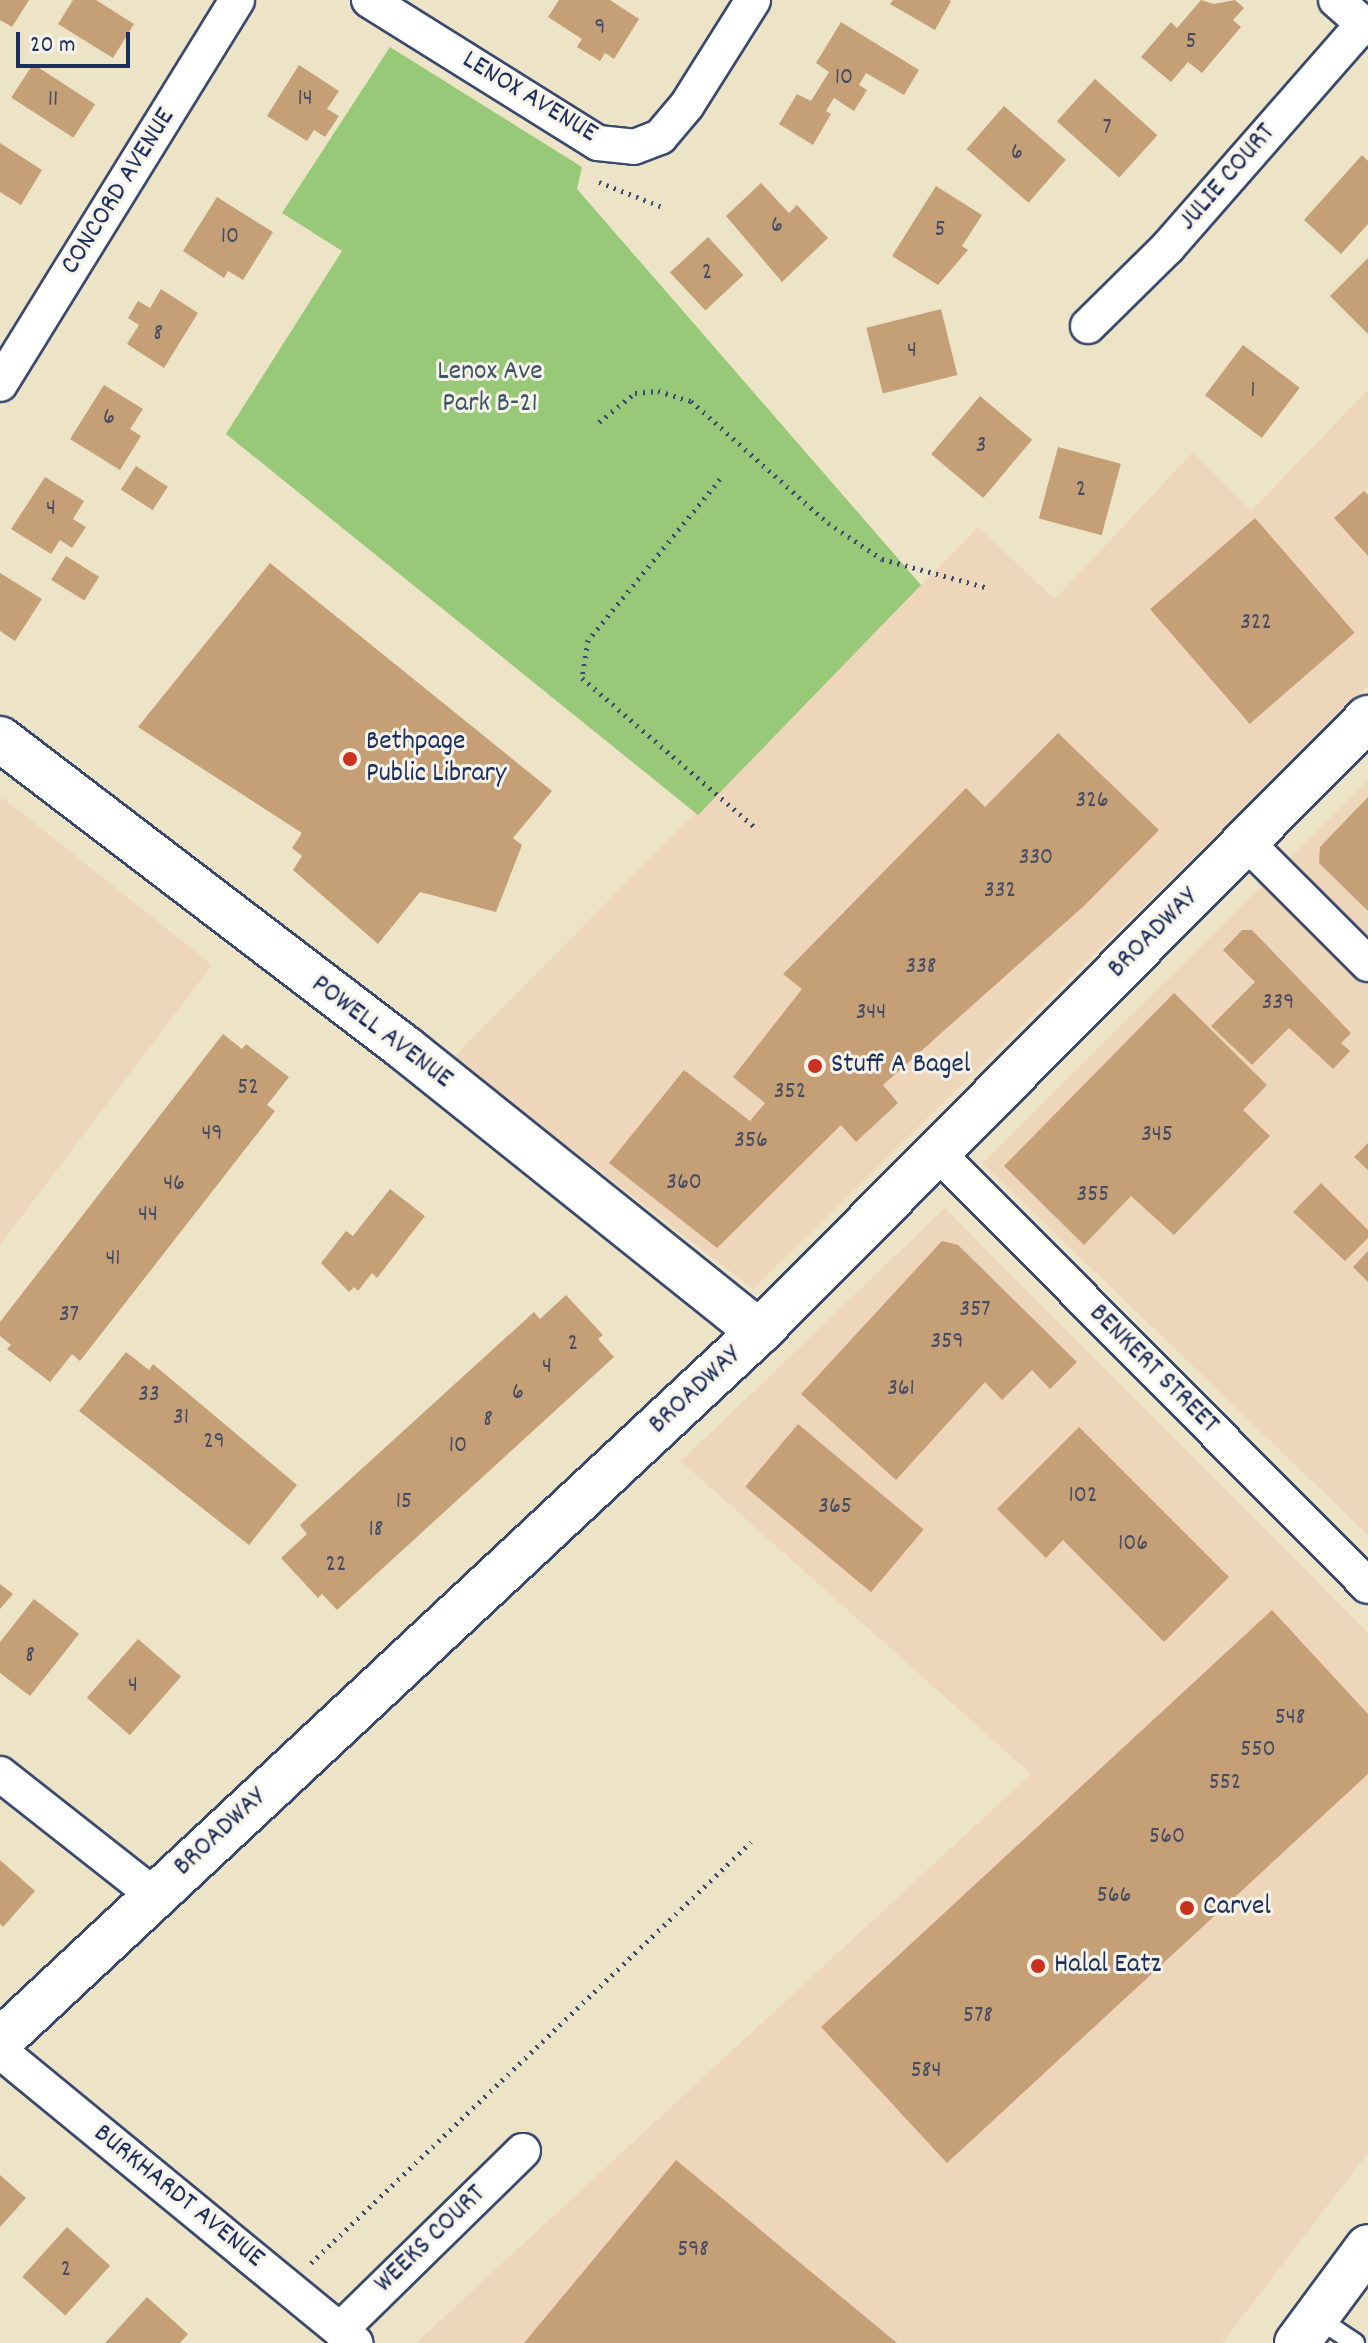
<!DOCTYPE html>
<html>
<head>
<meta charset="utf-8">
<style>
	body { margin:0 }
	#map { position:relative; width:1368px; height:2343px; overflow:hidden; background:#ede4c7; font-family:Dekko,sans-serif }
	div>[style] { position:absolute }
	[style*='--x'] { left:calc(var(--x)*1px); top:calc(var(--y)*1px); width:calc(var(--w)*1px); rotate:calc(var(--a)*1deg) }
	.built>* { inset:0; background:#eed6bb }
	.green>* { inset:0; background:#97c978 }
	.building>* { inset:0; background:#c5a077; transform-origin:0 0 }
	.path>* { height:5px; margin-top:-2.5px; transform-origin:0; background:repeating-linear-gradient(90deg,#3a4a6e 0 2px,transparent 0 8px) }
	.roads { filter:drop-shadow(2px 0 #3a4a6e) drop-shadow(-2px 0 #3a4a6e) drop-shadow(0 2px #3a4a6e) drop-shadow(0 -2px #3a4a6e) }
	.lane>* { height:18px; margin:-9px; padding:0 9px; transform-origin:9px; border-radius:9px; background:#fff }
	.street>* { height:34px; margin:-17px; padding:0 17px; transform-origin:17px; border-radius:17px; background:#fff }
	.secondary>* { height:44px; margin:-22px; padding:0 22px; transform-origin:22px; border-radius:22px; background:#fff }
	.dots>* { width:22px; height:22px; translate:-50% -50%; box-sizing:border-box; border:4px solid #f7f3e8; border-radius:50% }
	span { translate:-50% -50%; white-space:nowrap; text-align:center; line-height:1.15; -webkit-text-stroke:6px #f7f3e8; paint-order:stroke }
	.number-label { font-size:24px; color:#464b64 }
	.number-label span { -webkit-text-stroke-width:0 }
	.street-label { font-size:28px; color:#1b2f5e }
	.park-label { font-size:28px; color:#3a5664 }
	.poi-label { font-size:28px; color:#1b2f5e }
	.left { translate:0 -50%; text-align:left }
	.scale { position:absolute; left:16px; top:32px; width:114px; height:36px; box-sizing:border-box; border:4px solid #1b2f5e; border-top:0; padding-left:10px; font-size:24px; line-height:28px; white-space:nowrap; color:#1b2f5e; -webkit-text-stroke:6px #f7f3e8; paint-order:stroke }
</style>
</head>
<body>
<div id="map">
	<div class="built">
		<i style="clip-path:polygon(1368px 390px,1368px 686px,753px 1289px,453px 1058px,978px 527px,1055px 599px,1193px 452px,1251px 511px)"></i>
		<i style="clip-path:polygon(1368px 781px,1368px 1535px,982px 1163px)"></i>
		<i style="clip-path:polygon(3px 798px,212px 965px,0 1245px,0 802px)"></i>
		<i style="clip-path:polygon(945px 1208px,1368px 1633px,1368px 2153px,1222px 2343px,416px 2343px,1031px 1774px,681px 1461px)"></i>
	</div>
	<div class="green">
		<i style="clip-path:polygon(390px 47px,582px 167px,577px 189px,921px 585px,698px 815px,226px 434px,342px 251px,282px 213px)"></i>
	</div>
	<div class="building">
		<i style="clip-path:polygon(0 0,29px 0,12px 27px,0 20px)"></i>
		<i style="clip-path:polygon(73px 0,96px 0,134px 24px,113px 58px,58px 24px)"></i>
		<i style="clip-path:polygon(559px 0,610px 0,639px 19px,614px 59px,605px 53px,600px 61px,577px 47px,582px 39px,548px 17px)"></i>
		<i style="clip-path:polygon(893px 0,949px 0,951px 1px,935px 30px,890px 4px)"></i>
		<i style="clip-path:polygon(1201px 0,1214px 4px,1235px 0,1244px 8px,1233px 20px,1241px 27px,1202px 73px,1188px 62px,1171px 82px,1141px 57px,1171px 22px,1177px 28px)"></i>
		<i style="clip-path:polygon(841px 22px,919px 70px,904px 95px,866px 73px,859px 85px,867px 90px,854px 111px,834px 98px,826px 111px,831px 114px,813px 145px,779px 124px,797px 94px,811px 101px,829px 72px,816px 63px)"></i>
		<i style="left:33px;top:64px;width:74px;height:40px;rotate:33deg"></i>
		<i style="clip-path:polygon(299px 65px,339px 91px,327px 109px,339px 116px,325px 137px,314px 130px,307px 141px,267px 116px)"></i>
		<i style="left:1095px;top:79px;width:84px;height:57px;rotate:42deg"></i>
		<i style="left:1004px;top:106px;width:82px;height:57px;rotate:41deg"></i>
		<i style="clip-path:polygon(0 143px,42px 170px,21px 205px,0 192px)"></i>
		<i style="clip-path:polygon(1362px 155px,1368px 161px,1368px 224px,1341px 254px,1304px 220px)"></i>
		<i style="clip-path:polygon(761px 183px,789px 213px,797px 205px,828px 238px,782px 282px,726px 216px)"></i>
		<i style="clip-path:polygon(936px 186px,982px 215px,962px 246px,968px 250px,938px 285px,892px 256px)"></i>
		<i style="clip-path:polygon(217px 197px,273px 232px,243px 280px,228px 271px,224px 278px,183px 251px)"></i>
		<i style="left:708px;top:237px;width:52px;height:52px;rotate:47deg"></i>
		<i style="clip-path:polygon(1368px 258px,1368px 334px,1330px 296px)"></i>
		<i style="clip-path:polygon(161px 289px,198px 313px,164px 368px,127px 344px,139px 325px,128px 318px,138px 301px,150px 308px)"></i>
		<i style="left:941px;top:309px;width:68px;height:77px;rotate:76deg"></i>
		<i style="left:1243px;top:345px;width:71px;height:63px;rotate:37deg"></i>
		<i style="clip-path:polygon(104px 385px,143px 409px,130px 429px,141px 436px,120px 470px,70px 439px)"></i>
		<i style="left:980px;top:396px;width:68px;height:76px;rotate:40deg"></i>
		<i style="left:1058px;top:447px;width:65px;height:74px;rotate:15deg"></i>
		<i style="left:136px;top:466px;width:38px;height:28px;rotate:33deg"></i>
		<i style="clip-path:polygon(45px 477px,84px 501px,73px 519px,86px 527px,72px 548px,60px 540px,51px 554px,11px 529px)"></i>
		<i style="clip-path:polygon(1364px 491px,1368px 495px,1368px 556px,1334px 518px)"></i>
		<i style="left:1255px;top:518px;width:152px;height:139px;rotate:49deg"></i>
		<i style="left:66px;top:556px;width:39px;height:28px;rotate:32deg"></i>
		<i style="clip-path:polygon(270px 563px,552px 791px,513px 838px,522px 845px,496px 912px,420px 892px,378px 944px,293px 870px,302px 856px,292px 848px,302px 833px,138px 727px)"></i>
		<i style="clip-path:polygon(0 573px,42px 599px,15px 641px,0 631px)"></i>
		<i style="clip-path:polygon(1058px 733px,1159px 830px,1085px 905px,883px 1085px,898px 1103px,856px 1142px,841px 1125px,717px 1248px,609px 1163px,684px 1070px,750px 1121px,765px 1103px,733px 1077px,802px 989px,783px 974px,966px 788px,985px 807px)"></i>
		<i style="clip-path:polygon(1368px 797px,1368px 911px,1319px 863px,1320px 847px)"></i>
		<i style="clip-path:polygon(1242px 930px,1252px 930px,1351px 1033px,1341px 1043px,1350px 1051px,1333px 1069px,1289px 1028px,1252px 1065px,1211px 1026px,1255px 982px,1223px 950px)"></i>
		<i style="clip-path:polygon(1174px 993px,1267px 1085px,1243px 1110px,1270px 1136px,1174px 1235px,1131px 1196px,1084px 1245px,1004px 1166px)"></i>
		<i style="clip-path:polygon(223px 1034px,242px 1049px,246px 1044px,289px 1077px,267px 1105px,275px 1111px,80px 1361px,72px 1354px,50px 1382px,7px 1349px,11px 1345px,0 1336px,0 1322px)"></i>
		<i style="clip-path:polygon(1368px 1143px,1368px 1170px,1354px 1157px)"></i>
		<i style="clip-path:polygon(1321px 1183px,1368px 1230px,1368px 1238px,1345px 1261px,1293px 1212px)"></i>
		<i style="clip-path:polygon(390px 1189px,425px 1216px,377px 1278px,372px 1273px,358px 1291px,354px 1287px,349px 1292px,321px 1263px,346px 1231px,353px 1236px)"></i>
		<i style="clip-path:polygon(942px 1241px,958px 1245px,1077px 1362px,1050px 1389px,1032px 1370px,1002px 1400px,985px 1382px,896px 1480px,801px 1394px)"></i>
		<i style="clip-path:polygon(1368px 1251px,1368px 1282px,1353px 1267px)"></i>
		<i style="clip-path:polygon(566px 1295px,603px 1335px,598px 1339px,614px 1357px,337px 1610px,322px 1594px,318px 1598px,281px 1558px,307px 1534px,300px 1525px,534px 1312px,540px 1319px)"></i>
		<i style="clip-path:polygon(126px 1352px,149px 1370px,153px 1364px,297px 1485px,249px 1545px,79px 1411px)"></i>
		<i style="left:798px;top:1424px;width:164px;height:82px;rotate:40deg"></i>
		<i style="clip-path:polygon(1079px 1427px,1229px 1577px,1164px 1642px,1063px 1540px,1046px 1558px,997px 1509px)"></i>
		<i style="clip-path:polygon(0 1584px,13px 1594px,0 1609px)"></i>
		<i style="clip-path:polygon(34px 1599px,79px 1634px,30px 1696px,0 1673px,0 1642px)"></i>
		<i style="clip-path:polygon(1272px 1610px,1368px 1714px,1368px 1774px,947px 2163px,821px 2027px)"></i>
		<i style="left:138px;top:1639px;width:57px;height:78px;rotate:41deg"></i>
		<i style="clip-path:polygon(0 1860px,35px 1891px,3px 1927px,0 1924px)"></i>
		<i style="clip-path:polygon(676px 2160px,897px 2343px,524px 2343px)"></i>
		<i style="clip-path:polygon(0 2175px,26px 2198px,0 2227px)"></i>
		<i style="left:67px;top:2227px;width:58px;height:67px;rotate:42deg"></i>
		<i style="clip-path:polygon(147px 2297px,188px 2334px,180px 2343px,105px 2343px)"></i>
	</div>
	<div class="path">
		<i style="--x:599;--y:182;--w:71;--a:21.5"></i>
		<i style="--x:599;--y:422;--w:46;--a:-38.9"></i>
		<i style="--x:635;--y:393;--w:23;--a:-5"></i>
		<i style="--x:658;--y:391;--w:34;--a:17"></i>
		<i style="--x:691;--y:401;--w:183;--a:41.7"></i>
		<i style="--x:828;--y:523;--w:65;--a:33.7"></i>
		<i style="--x:882;--y:559;--w:111;--a:15.2"></i>
		<i style="--x:720;--y:479;--w:208;--a:129.3"></i>
		<i style="--x:588;--y:640;--w:38;--a:99"></i>
		<i style="--x:582;--y:678;--w:231;--a:40.8"></i>
		<i style="--x:311;--y:2263;--w:609;--a:-43.74"></i>
	</div>
	<div class="roads">
		<div class="lane">
			<i style="--x:1316;--y:2317;--w:47;--a:33.7"></i>
		</div>
		<div class="street">
			<i style="--x:369;--y:0;--w:270;--a:32"></i>
			<i style="--x:598;--y:143;--w:36;--a:6"></i>
			<i style="--x:634;--y:147;--w:28;--a:-21"></i>
			<i style="--x:660;--y:137;--w:42;--a:-49.8"></i>
			<i style="--x:687;--y:105;--w:124;--a:-57.8"></i>
			<i style="--x:1336;--y:0;--w:43;--a:41.2"></i>
			<i style="--x:1088;--y:326;--w:112;--a:-44.6"></i>
			<i style="--x:1168;--y:247;--w:296;--a:-48.8"></i>
			<i style="--x:0;--y:384;--w:451;--a:-58.3"></i>
			<i style="--x:1245;--y:841;--w:174;--a:45"></i>
			<i style="--x:938;--y:1153;--w:610;--a:45.2"></i>
			<i style="--x:0;--y:1774;--w:196;--a:38.2"></i>
			<i style="--x:0;--y:2051;--w:460;--a:39.4"></i>
			<i style="--x:340;--y:2330;--w:256;--a:-44.4"></i>
		</div>
		<div class="secondary">
			<i style="--x:0;--y:739;--w:511;--a:37.36"></i>
			<i style="--x:406;--y:1049;--w:452;--a:38.7"></i>
			<i style="--x:0;--y:2041;--w:1039;--a:-43.05"></i>
			<i style="--x:759;--y:1332;--w:865;--a:-45.23"></i>
			<i style="--x:1297;--y:2343;--w:119;--a:-53.5"></i>
		</div>
	</div>
	<div class="dots">
		<i style="left:350px;top:759px;background:#c8321e"></i>
		<i style="left:815px;top:1066px;background:#c8321e"></i>
		<i style="left:1187px;top:1908px;background:#c8321e"></i>
		<i style="left:1038px;top:1966px;background:#c8321e"></i>
	</div>
	<div class="number-label">
		<span style="left:600px;top:29px">9</span>
		<span style="left:1191px;top:43px">5</span>
		<span style="left:844px;top:79px">10</span>
		<span style="left:305px;top:100px">14</span>
		<span style="left:53px;top:101px">11</span>
		<span style="left:1107px;top:129px">7</span>
		<span style="left:1017px;top:154px">6</span>
		<span style="left:777px;top:227px">6</span>
		<span style="left:940px;top:231px">5</span>
		<span style="left:230px;top:238px">10</span>
		<span style="left:707px;top:274px">2</span>
		<span style="left:158px;top:335px">8</span>
		<span style="left:912px;top:352px">4</span>
		<span style="left:1253px;top:392px">1</span>
		<span style="left:109px;top:419px">6</span>
		<span style="left:981px;top:447px">3</span>
		<span style="left:1081px;top:491px">2</span>
		<span style="left:51px;top:510px">4</span>
		<span style="left:1256px;top:624px">322</span>
		<span style="left:1092px;top:802px">326</span>
		<span style="left:1036px;top:859px">330</span>
		<span style="left:1000px;top:892px">332</span>
		<span style="left:921px;top:968px">338</span>
		<span style="left:1278px;top:1004px">339</span>
		<span style="left:871px;top:1014px">344</span>
		<span style="left:248px;top:1089px">52</span>
		<span style="left:790px;top:1093px">352</span>
		<span style="left:212px;top:1135px">49</span>
		<span style="left:1157px;top:1136px">345</span>
		<span style="left:751px;top:1142px">356</span>
		<span style="left:684px;top:1184px">360</span>
		<span style="left:174px;top:1185px">46</span>
		<span style="left:1093px;top:1196px">355</span>
		<span style="left:148px;top:1216px">44</span>
		<span style="left:113px;top:1260px">41</span>
		<span style="left:975px;top:1311px">357</span>
		<span style="left:69px;top:1316px">37</span>
		<span style="left:947px;top:1343px">359</span>
		<span style="left:573px;top:1345px">2</span>
		<span style="left:547px;top:1368px">4</span>
		<span style="left:901px;top:1390px">361</span>
		<span style="left:518px;top:1394px">6</span>
		<span style="left:149px;top:1396px">33</span>
		<span style="left:181px;top:1419px">31</span>
		<span style="left:488px;top:1421px">8</span>
		<span style="left:214px;top:1443px">29</span>
		<span style="left:458px;top:1447px">10</span>
		<span style="left:1083px;top:1497px">102</span>
		<span style="left:404px;top:1503px">15</span>
		<span style="left:835px;top:1508px">365</span>
		<span style="left:376px;top:1531px">18</span>
		<span style="left:1133px;top:1545px">106</span>
		<span style="left:336px;top:1566px">22</span>
		<span style="left:30px;top:1657px">8</span>
		<span style="left:133px;top:1687px">4</span>
		<span style="left:1290px;top:1719px">548</span>
		<span style="left:1258px;top:1751px">550</span>
		<span style="left:1225px;top:1784px">552</span>
		<span style="left:1167px;top:1838px">560</span>
		<span style="left:1114px;top:1897px">566</span>
		<span style="left:978px;top:2017px">578</span>
		<span style="left:926px;top:2072px">584</span>
		<span style="left:693px;top:2251px">598</span>
		<span style="left:66px;top:2271px">2</span>
	</div>
	<div class="street-label">
		<span style="left:529px;top:98px;rotate:31deg">LENOX AVENUE</span>
		<span style="left:1228px;top:178px;rotate:-49deg">JULIE COURT</span>
		<span style="left:119px;top:192px;rotate:-58deg">CONCORD AVENUE</span>
		<span style="left:1154px;top:934px;rotate:-45deg">BROADWAY</span>
		<span style="left:381px;top:1033px;rotate:37deg">POWELL AVENUE</span>
		<span style="left:1153px;top:1370px;rotate:45deg">BENKERT STREET</span>
		<span style="left:696px;top:1391px;rotate:-43deg">BROADWAY</span>
		<span style="left:221px;top:1833px;rotate:-43deg">BROADWAY</span>
		<span style="left:178px;top:2197px;rotate:39deg">BURKHARDT AVENUE</span>
		<span style="left:431px;top:2240px;rotate:-44deg">WEEKS COURT</span>
	</div>
	<div class="park-label">
		<span style="left:490px;top:389px">Lenox Ave<br>Park B-21</span>
	</div>
	<div class="poi-label">
		<span class="left" style="left:366px;top:759px">Bethpage<br>Public Library</span>
		<span class="left" style="left:831px;top:1066px">Stuff A Bagel</span>
		<span class="left" style="left:1203px;top:1908px">Carvel</span>
		<span class="left" style="left:1054px;top:1966px">Halal Eatz</span>
	</div>
	<div class="scale">20 m</div>
</div>
</body>
</html>
